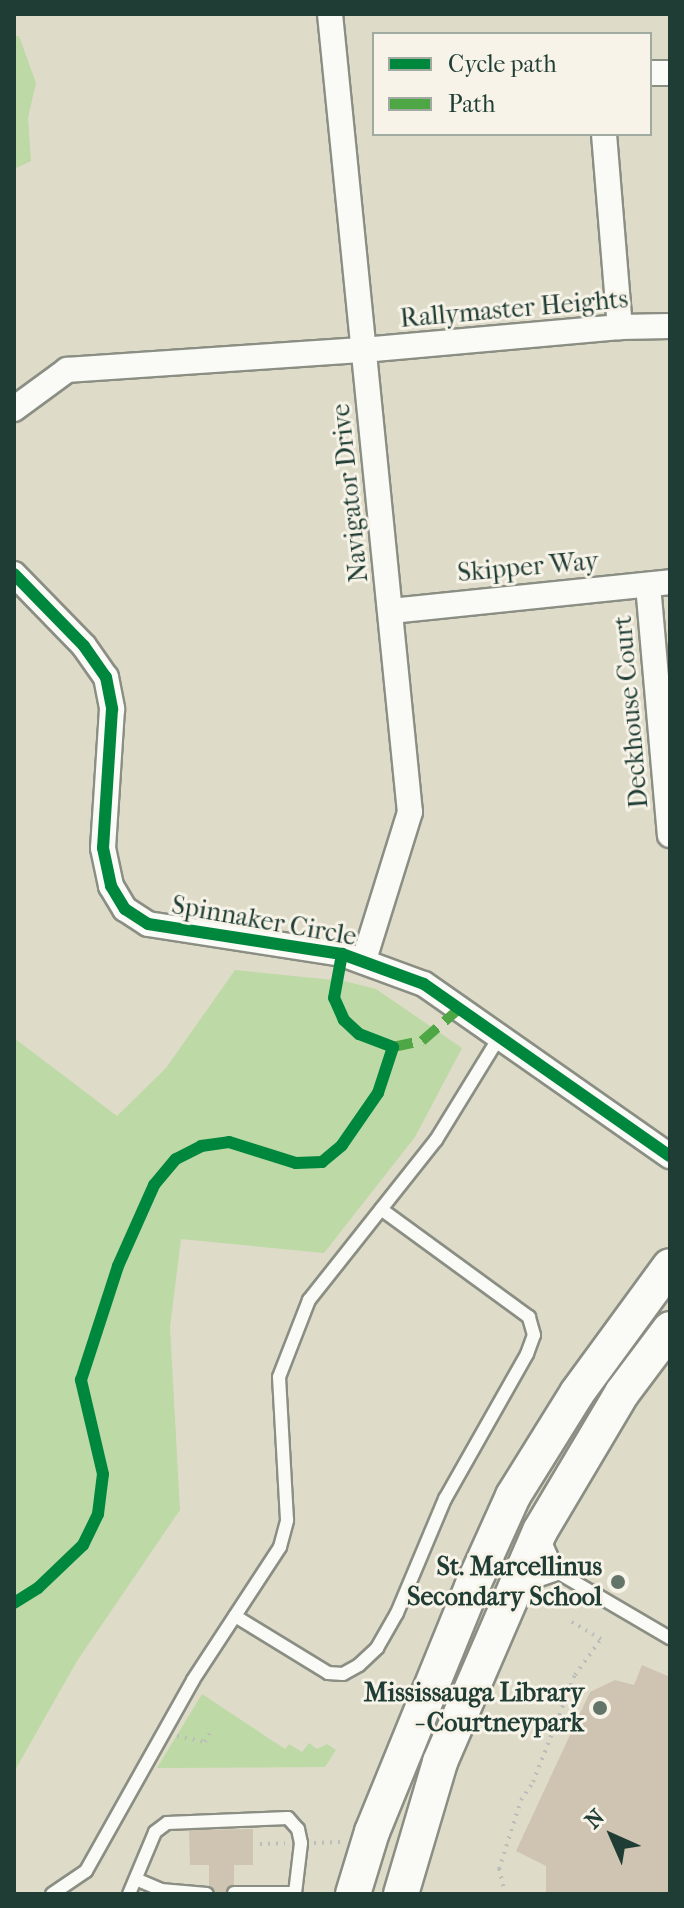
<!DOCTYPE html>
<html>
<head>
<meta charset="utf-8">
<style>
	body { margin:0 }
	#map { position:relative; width:684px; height:1908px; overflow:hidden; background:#dedcc9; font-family:"IM FELL French Canon",serif }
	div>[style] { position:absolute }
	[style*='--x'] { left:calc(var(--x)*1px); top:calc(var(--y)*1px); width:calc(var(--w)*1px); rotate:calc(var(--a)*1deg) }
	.green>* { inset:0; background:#bdd9a5 }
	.building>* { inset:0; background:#cfc3b1 }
	.path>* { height:4px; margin-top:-2px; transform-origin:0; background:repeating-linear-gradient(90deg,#babdb9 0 2px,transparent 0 8px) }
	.roads { filter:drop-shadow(2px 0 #8a8e83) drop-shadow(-2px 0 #8a8e83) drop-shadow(0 2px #8a8e83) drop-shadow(0 -2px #8a8e83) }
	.service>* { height:12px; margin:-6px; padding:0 6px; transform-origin:6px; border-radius:6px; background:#fafaf7 }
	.minor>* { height:24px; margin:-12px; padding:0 12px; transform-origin:12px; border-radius:12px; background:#fafaf7 }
	.secondary>* { height:34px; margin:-17px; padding:0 17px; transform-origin:17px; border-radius:17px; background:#fafaf7 }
	.quiet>* { height:10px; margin-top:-5px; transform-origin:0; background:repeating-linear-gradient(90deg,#4fa644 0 20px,transparent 0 30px) }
	.cycleway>* { height:12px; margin:-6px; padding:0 6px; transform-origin:6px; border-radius:6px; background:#00873e }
	.dots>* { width:22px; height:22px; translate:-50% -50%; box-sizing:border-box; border:4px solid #f7f3e8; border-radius:50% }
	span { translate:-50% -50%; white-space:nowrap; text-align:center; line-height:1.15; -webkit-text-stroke:6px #f7f3e8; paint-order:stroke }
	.street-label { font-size:26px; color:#1f3d34 }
	.poi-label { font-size:26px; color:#1f3d34; font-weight:700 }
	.right { translate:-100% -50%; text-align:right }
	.frame { position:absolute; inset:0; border:16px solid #1f3d34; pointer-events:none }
	.legend { position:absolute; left:372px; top:32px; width:280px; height:104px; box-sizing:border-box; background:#f7f3e8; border:2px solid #a1aaa0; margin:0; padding:10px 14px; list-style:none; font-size:24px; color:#1f3d34 }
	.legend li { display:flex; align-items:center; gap:16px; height:40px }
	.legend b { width:40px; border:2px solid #a1aaa0 }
	.north { position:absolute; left:572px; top:1796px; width:80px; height:80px; -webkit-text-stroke:6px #f7f3e8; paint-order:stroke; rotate:315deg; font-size:22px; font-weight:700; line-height:32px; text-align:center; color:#1f3d34 }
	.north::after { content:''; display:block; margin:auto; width:28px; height:36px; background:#1f3d34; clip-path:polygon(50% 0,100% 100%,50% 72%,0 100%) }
</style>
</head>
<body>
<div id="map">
	<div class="green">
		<i style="clip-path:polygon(14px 36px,19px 36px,36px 83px,28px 118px,31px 161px,14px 169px)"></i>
		<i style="clip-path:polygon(235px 970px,344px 981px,376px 989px,462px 1048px,415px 1137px,324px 1253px,181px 1239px,170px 1327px,180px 1510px,77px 1661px,14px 1772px,14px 1038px,117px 1116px,166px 1068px)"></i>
		<i style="clip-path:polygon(202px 1694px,285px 1749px,289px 1744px,302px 1752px,309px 1743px,317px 1749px,327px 1744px,336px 1750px,325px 1767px,157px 1768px)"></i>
	</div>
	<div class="building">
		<i style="clip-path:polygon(642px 1665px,670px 1677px,670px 1894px,546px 1894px,546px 1866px,516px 1851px,590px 1692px,615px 1680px,634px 1685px)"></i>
		<i style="clip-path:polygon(253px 1829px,253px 1865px,234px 1865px,234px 1894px,209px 1894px,209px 1865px,190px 1865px,189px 1830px)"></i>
	</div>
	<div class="path">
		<i style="--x:177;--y:1736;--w:29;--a:12"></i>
		<i style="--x:205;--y:1742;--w:15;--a:-62"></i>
		<i style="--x:314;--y:1843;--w:27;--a:-2"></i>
		<i style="--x:260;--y:1844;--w:25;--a:-2"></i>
		<i style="--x:505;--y:1894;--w:26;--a:-103"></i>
		<i style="--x:499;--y:1869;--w:72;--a:-72.3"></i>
		<i style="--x:521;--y:1800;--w:22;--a:-56"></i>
		<i style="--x:533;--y:1782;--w:115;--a:-68.6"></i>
		<i style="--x:575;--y:1675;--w:44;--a:-54.2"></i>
		<i style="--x:601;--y:1639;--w:34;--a:-150"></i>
	</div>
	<div class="roads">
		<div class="service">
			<i style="--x:559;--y:1573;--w:129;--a:30.4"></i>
			<i style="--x:525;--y:1585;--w:36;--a:-19"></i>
			<i style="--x:559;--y:1573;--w:37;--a:-114"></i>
			<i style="--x:235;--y:1616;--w:109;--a:31.5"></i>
			<i style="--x:328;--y:1673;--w:15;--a:4"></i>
			<i style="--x:343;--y:1674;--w:18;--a:-29"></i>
			<i style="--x:359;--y:1665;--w:25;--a:-43"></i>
			<i style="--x:377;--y:1648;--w:40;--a:-60.3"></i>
			<i style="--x:397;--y:1613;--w:124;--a:-67.2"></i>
			<i style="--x:445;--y:1499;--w:167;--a:-60.5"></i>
			<i style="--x:527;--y:1354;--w:20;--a:-70"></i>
			<i style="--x:534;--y:1335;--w:19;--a:-106"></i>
			<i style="--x:529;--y:1317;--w:183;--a:-143.9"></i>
			<i style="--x:138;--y:1880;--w:25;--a:23"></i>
			<i style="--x:161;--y:1890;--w:46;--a:5"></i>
			<i style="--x:52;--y:1894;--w:41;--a:-34.1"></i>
			<i style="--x:86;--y:1871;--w:219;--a:-60.7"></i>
			<i style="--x:193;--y:1680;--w:159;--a:-56.8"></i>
			<i style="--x:280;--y:1547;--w:28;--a:-75"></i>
			<i style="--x:287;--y:1520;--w:143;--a:-93.2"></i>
			<i style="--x:279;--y:1377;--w:83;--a:-68.7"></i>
			<i style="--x:309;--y:1300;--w:204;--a:-51.6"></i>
			<i style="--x:436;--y:1140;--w:122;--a:-58.4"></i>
			<i style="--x:129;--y:1894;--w:67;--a:-67.2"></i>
			<i style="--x:155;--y:1832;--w:15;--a:-37"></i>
			<i style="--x:167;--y:1823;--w:121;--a:-2.4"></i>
			<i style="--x:288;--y:1818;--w:15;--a:48"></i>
			<i style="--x:298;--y:1829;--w:14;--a:78"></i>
			<i style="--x:301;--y:1843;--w:50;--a:96.8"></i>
			<i style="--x:295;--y:1893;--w:61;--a:180"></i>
		</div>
		<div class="minor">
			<i style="--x:330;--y:14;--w:802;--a:84.28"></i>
			<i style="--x:410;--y:812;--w:155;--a:107.3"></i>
			<i style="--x:650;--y:73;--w:20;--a:0"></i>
			<i style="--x:604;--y:134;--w:194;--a:85.3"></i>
			<i style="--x:14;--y:409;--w:66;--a:-36.3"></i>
			<i style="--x:67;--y:370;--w:297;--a:-3.9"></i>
			<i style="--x:363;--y:350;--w:258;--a:-5.1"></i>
			<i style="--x:620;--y:327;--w:50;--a:-1.1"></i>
			<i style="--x:14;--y:574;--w:100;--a:45.8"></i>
			<i style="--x:84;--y:646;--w:38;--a:55"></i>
			<i style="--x:106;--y:677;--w:33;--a:79"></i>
			<i style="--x:112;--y:709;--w:139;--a:93.7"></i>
			<i style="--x:103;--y:848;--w:39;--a:78"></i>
			<i style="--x:111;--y:886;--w:27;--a:59"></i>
			<i style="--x:125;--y:909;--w:27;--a:33"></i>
			<i style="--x:148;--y:924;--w:196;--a:8.8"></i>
			<i style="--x:342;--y:954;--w:87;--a:20.1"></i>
			<i style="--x:424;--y:984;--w:300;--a:35"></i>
			<i style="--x:648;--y:585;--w:251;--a:85"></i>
			<i style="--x:391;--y:611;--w:281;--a:-5.9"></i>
		</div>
		<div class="secondary">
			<i style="--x:353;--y:1894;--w:65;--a:-73"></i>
			<i style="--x:372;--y:1832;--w:265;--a:-67.8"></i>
			<i style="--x:472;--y:1587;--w:100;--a:-65.7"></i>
			<i style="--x:513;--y:1496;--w:121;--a:-58.1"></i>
			<i style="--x:577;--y:1393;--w:157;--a:-53.8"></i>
			<i style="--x:401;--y:1894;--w:138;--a:-73.5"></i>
			<i style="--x:440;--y:1762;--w:252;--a:-66.6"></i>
			<i style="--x:540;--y:1531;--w:161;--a:-59.3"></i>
			<i style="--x:622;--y:1393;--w:80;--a:-53.1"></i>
		</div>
	</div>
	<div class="quiet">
		<i style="--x:393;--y:1047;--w:30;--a:-12"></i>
		<i style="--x:422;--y:1041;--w:50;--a:-41"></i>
	</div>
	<div class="cycleway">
		<i style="--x:14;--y:574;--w:100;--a:45.8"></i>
		<i style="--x:84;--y:646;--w:38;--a:55"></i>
		<i style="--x:106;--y:677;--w:33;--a:79"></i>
		<i style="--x:112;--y:709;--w:139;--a:93.7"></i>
		<i style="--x:103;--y:848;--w:39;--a:78"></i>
		<i style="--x:111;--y:886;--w:27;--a:59"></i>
		<i style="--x:125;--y:909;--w:27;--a:33"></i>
		<i style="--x:148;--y:924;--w:196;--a:8.8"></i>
		<i style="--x:342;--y:954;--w:87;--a:20.1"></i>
		<i style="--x:424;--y:984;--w:300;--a:35"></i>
		<i style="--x:14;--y:1603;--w:28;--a:-32"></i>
		<i style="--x:38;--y:1588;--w:62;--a:-43.7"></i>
		<i style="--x:83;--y:1545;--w:34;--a:-64"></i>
		<i style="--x:98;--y:1514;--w:40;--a:-82.9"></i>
		<i style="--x:103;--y:1474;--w:97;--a:-103.2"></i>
		<i style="--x:81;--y:1380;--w:120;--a:-72"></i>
		<i style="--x:118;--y:1266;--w:89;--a:-66"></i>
		<i style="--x:154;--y:1185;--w:34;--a:-50"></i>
		<i style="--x:176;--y:1159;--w:28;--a:-27"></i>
		<i style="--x:201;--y:1146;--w:28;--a:-8"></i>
		<i style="--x:229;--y:1142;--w:70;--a:17.4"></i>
		<i style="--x:296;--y:1163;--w:26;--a:-2"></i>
		<i style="--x:322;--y:1162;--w:26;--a:-40"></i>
		<i style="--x:342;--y:1145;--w:63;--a:-55.3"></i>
		<i style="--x:378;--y:1093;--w:48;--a:-71.9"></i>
		<i style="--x:393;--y:1047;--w:36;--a:-159"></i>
		<i style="--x:359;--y:1034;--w:21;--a:-137"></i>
		<i style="--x:344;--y:1020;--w:24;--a:-114"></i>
		<i style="--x:334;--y:998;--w:45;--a:-79.7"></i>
	</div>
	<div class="dots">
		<i style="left:618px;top:1582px;background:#627568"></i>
		<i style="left:600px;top:1708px;background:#627568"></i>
	</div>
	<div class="street-label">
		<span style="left:514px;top:309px;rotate:-5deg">Rallymaster Heights</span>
		<span style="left:350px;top:493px;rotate:-96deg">Navigator Drive</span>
		<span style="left:528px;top:567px;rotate:-5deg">Skipper Way</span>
		<span style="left:631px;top:712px;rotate:-95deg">Deckhouse Court</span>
		<span style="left:264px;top:921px;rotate:10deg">Spinnaker Circle</span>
	</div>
	<div class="poi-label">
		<span class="right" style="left:602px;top:1582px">St. Marcellinus<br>Secondary School</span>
		<span class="right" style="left:584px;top:1708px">Mississauga Library<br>- Courtneypark</span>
	</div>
	<div class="frame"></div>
	<ul class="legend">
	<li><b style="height:10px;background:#00873e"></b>Cycle path</li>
	<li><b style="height:10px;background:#4fa644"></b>Path</li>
	</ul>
	<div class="north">N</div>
</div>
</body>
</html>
